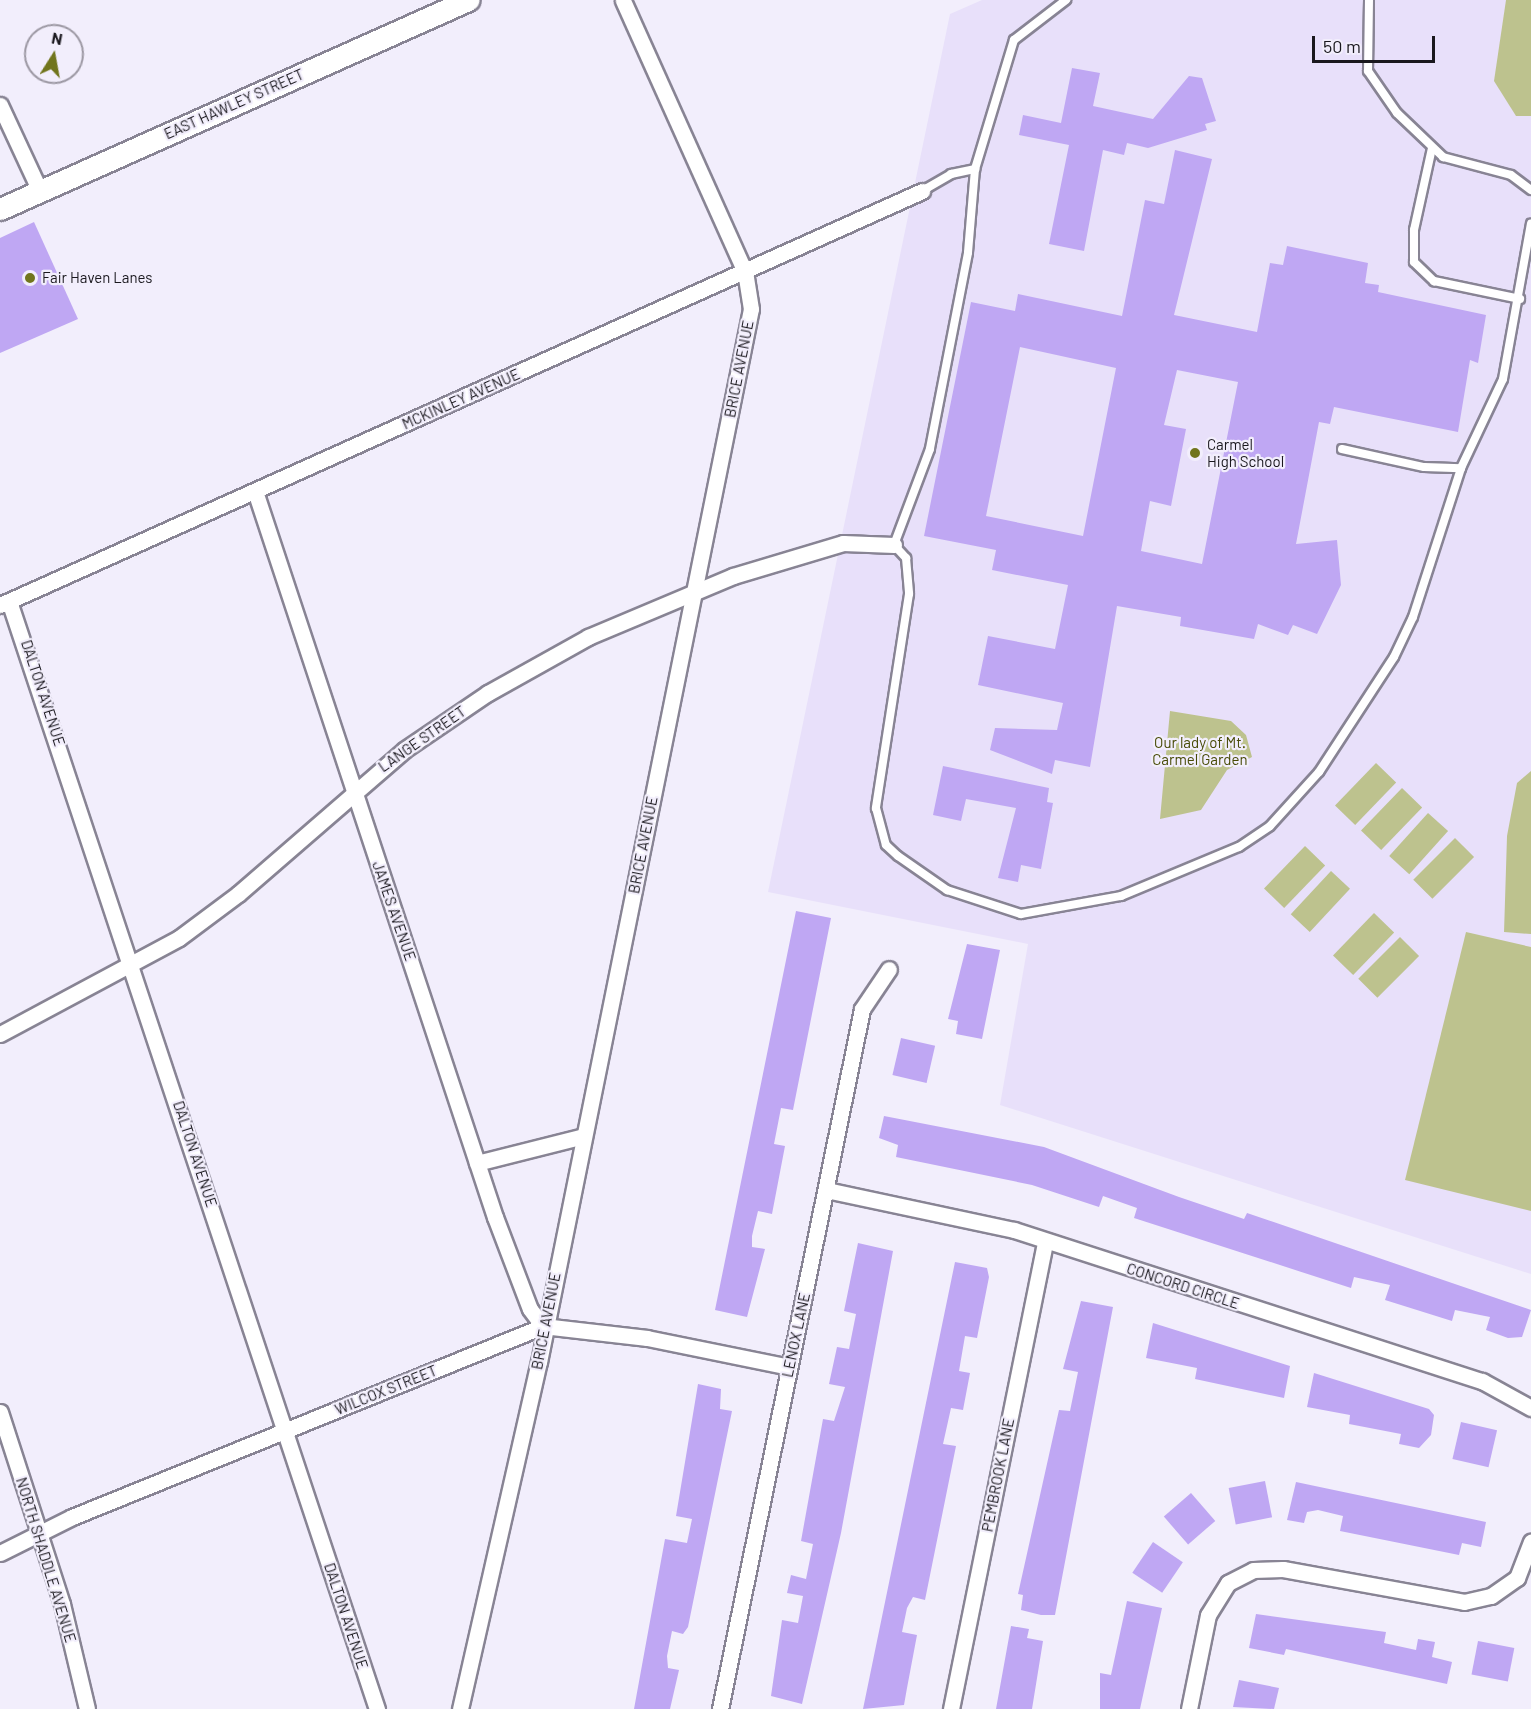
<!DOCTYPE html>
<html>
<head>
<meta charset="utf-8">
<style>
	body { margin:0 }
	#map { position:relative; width:1531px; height:1709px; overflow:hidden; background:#f2eefc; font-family:Barlow,sans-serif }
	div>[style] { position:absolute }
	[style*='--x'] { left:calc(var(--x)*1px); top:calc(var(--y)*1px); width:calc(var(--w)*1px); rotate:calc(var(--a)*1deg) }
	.built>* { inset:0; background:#e8e0fa }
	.green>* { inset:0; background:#bdc28e; transform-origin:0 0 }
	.building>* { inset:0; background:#bfa7f3; transform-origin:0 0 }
	.roads { filter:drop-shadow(2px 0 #888494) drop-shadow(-2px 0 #888494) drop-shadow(0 2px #888494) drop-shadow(0 -2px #888494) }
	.lane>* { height:8px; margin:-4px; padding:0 4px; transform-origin:4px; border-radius:4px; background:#fff }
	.street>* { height:15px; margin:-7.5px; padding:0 7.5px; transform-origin:7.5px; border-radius:7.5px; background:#fff }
	.secondary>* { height:21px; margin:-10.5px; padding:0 10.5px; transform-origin:10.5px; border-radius:10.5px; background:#fff }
	.dots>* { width:16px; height:16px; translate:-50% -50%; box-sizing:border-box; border:3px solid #f2eefc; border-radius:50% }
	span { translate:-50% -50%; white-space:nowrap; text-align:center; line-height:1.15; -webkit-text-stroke:4.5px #f2eefc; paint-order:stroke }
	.street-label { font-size:15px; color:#1a181e }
	.poi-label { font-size:15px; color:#1a181e }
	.left { translate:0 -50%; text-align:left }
	.park-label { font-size:15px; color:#474a05 }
	.north { position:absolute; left:24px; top:24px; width:60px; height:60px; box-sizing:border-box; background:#f2eefc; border:2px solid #9c98a3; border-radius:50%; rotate:11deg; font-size:16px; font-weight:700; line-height:24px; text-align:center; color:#1a181e }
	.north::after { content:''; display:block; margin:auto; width:21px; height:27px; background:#71751c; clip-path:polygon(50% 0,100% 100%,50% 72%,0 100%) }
	.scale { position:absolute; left:1312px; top:36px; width:123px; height:27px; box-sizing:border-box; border:3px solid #1a181e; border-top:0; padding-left:8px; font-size:18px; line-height:21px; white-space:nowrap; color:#1a181e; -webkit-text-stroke:4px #f2eefc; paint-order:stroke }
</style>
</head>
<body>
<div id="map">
	<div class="built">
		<i style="clip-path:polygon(982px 0,1531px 0,1531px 1274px,1000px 1105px,1028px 944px,768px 892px,950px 14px)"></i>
	</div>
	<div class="green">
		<i style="clip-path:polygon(1506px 0,1531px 0,1531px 116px,1516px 116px,1494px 81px)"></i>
		<i style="clip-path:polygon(1170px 711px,1231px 721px,1246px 735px,1252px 757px,1227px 770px,1201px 810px,1160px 819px)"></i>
		<i style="left:1376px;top:763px;width:28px;height:59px;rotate:44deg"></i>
		<i style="clip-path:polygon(1531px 771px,1531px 934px,1504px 932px,1507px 836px,1517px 783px)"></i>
		<i style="left:1402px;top:788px;width:28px;height:59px;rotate:44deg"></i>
		<i style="left:1428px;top:813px;width:27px;height:58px;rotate:42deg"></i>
		<i style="left:1455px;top:838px;width:27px;height:59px;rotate:45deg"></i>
		<i style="left:1305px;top:846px;width:28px;height:59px;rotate:44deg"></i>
		<i style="left:1331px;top:871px;width:26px;height:59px;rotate:43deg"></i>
		<i style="left:1374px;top:913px;width:28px;height:59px;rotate:44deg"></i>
		<i style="clip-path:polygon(1466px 932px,1531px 947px,1531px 1211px,1405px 1180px)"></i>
		<i style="left:1400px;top:937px;width:27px;height:59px;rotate:45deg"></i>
	</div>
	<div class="building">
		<i style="clip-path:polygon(1072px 68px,1100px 73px,1093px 106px,1153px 119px,1189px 76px,1202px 78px,1216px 121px,1205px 124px,1207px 130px,1148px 148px,1127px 143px,1124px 155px,1103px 150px,1084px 251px,1049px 244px,1069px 145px,1019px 135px,1023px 115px,1061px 123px)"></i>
		<i style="clip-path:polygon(evenodd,1175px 150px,1212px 159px,1174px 315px,1257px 332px,1270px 263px,1283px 265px,1287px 246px,1368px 263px,1365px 283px,1379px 285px,1378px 292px,1486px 315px,1478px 363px,1470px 360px,1458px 432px,1334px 407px,1330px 424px,1319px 422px,1296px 544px,1337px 540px,1341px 585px,1317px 634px,1293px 625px,1288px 635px,1258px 624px,1254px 639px,1180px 626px,1181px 617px,1117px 606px,1090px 767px,1055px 760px,1052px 774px,990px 750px,995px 728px,1057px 730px,1063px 703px,978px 685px,988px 636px,1055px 649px,1068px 585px,992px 570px,996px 550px,924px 536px,971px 302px,1015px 311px,1018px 294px,1122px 316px,1145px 200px,1164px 204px,1175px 150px,1020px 347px,1116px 368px,1083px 536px,986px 516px,1020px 347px,1175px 150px,1177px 370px,1238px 382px,1202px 564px,1141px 551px,1150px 501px,1171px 506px,1186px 429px,1164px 425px,1177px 370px)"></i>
		<i style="clip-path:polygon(34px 222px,78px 319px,0 353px,0 238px)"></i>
		<i style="clip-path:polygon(943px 766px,1049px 788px,1047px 802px,1053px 803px,1041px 869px,1021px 865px,1018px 882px,998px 878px,1016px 808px,966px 799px,961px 821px,933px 815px)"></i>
		<i style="clip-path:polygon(796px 911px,831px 918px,793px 1110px,781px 1108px,774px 1144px,785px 1146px,772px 1214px,758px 1211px,752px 1236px,752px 1247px,765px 1249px,747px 1317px,715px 1310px)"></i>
		<i style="clip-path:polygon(967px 944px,1000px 950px,982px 1039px,956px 1034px,958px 1021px,948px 1019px)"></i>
		<i style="left:901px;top:1038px;width:35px;height:38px;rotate:13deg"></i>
		<i style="clip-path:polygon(884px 1116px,1044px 1147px,1179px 1197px,1244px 1219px,1247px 1213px,1531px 1310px,1522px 1337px,1508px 1338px,1486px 1330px,1490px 1317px,1455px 1310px,1452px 1321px,1385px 1300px,1390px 1285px,1354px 1277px,1351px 1288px,1134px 1218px,1137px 1208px,1103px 1196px,1099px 1207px,1032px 1185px,896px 1157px,898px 1145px,879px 1138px)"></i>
		<i style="clip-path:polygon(858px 1243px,893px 1251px,841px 1533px,802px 1704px,771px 1696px,782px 1620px,798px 1623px,803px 1596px,787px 1593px,791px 1575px,806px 1579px,813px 1544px,801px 1541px,823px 1419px,834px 1421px,845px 1387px,829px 1384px,837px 1347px,849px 1349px,856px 1314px,844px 1311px)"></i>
		<i style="clip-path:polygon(955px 1262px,987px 1268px,989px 1277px,977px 1338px,965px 1336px,959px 1371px,970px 1373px,963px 1410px,951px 1408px,943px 1444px,956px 1446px,925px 1600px,913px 1597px,907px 1608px,902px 1632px,917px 1635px,907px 1688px,904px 1705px,863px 1709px)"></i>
		<i style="clip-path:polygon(1081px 1301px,1113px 1307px,1055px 1615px,1041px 1615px,1021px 1610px,1023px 1595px,1018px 1594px,1059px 1410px,1070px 1411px,1078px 1372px,1063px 1369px)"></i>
		<i style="clip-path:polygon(1153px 1323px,1290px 1366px,1284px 1398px,1195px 1379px,1197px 1368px,1146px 1358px)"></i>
		<i style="clip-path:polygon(1314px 1373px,1429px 1409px,1434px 1415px,1431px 1435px,1419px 1448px,1399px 1444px,1401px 1434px,1349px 1424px,1350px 1415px,1307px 1407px)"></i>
		<i style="clip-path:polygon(698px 1384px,721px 1389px,720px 1409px,732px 1411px,718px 1479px,688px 1627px,683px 1634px,672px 1631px,667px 1656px,668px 1668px,679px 1670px,670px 1709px,634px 1709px,665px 1539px,687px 1543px,692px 1519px,676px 1516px)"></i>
		<i style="left:1461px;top:1422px;width:37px;height:38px;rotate:13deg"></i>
		<i style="left:1265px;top:1481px;width:37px;height:37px;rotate:79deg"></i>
		<i style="clip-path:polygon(1296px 1482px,1486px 1522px,1481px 1547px,1462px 1543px,1459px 1555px,1340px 1531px,1343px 1516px,1318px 1510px,1307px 1512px,1304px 1523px,1287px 1520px)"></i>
		<i style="left:1191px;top:1493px;width:37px;height:36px;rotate:49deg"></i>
		<i style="left:1153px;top:1542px;width:36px;height:37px;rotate:34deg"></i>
		<i style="clip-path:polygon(1127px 1601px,1162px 1608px,1140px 1709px,1100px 1709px,1100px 1673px,1111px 1675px)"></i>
		<i style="clip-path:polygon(1256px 1614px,1386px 1632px,1384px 1643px,1416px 1650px,1418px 1639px,1435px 1642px,1432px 1657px,1452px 1662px,1447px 1684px,1286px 1649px,1284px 1655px,1249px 1648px)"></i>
		<i style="clip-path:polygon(1011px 1626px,1029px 1629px,1027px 1638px,1043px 1641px,1032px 1709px,996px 1709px)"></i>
		<i style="left:1478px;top:1641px;width:37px;height:34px;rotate:11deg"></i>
		<i style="clip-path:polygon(1239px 1680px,1279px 1688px,1274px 1709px,1233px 1707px)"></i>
	</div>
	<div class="roads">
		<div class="lane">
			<i style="--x:1369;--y:0;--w:71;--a:90.8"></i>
			<i style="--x:1368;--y:71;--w:51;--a:55.4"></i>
			<i style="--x:1397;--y:113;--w:64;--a:43.7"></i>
			<i style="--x:1443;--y:157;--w:70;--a:14.8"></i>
			<i style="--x:1511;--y:175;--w:25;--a:37"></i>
			<i style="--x:1432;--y:148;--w:84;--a:102.4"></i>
			<i style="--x:1414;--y:230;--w:32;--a:90"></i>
			<i style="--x:1414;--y:262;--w:28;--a:44"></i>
			<i style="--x:1434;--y:281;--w:88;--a:11.8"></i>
			<i style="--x:975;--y:169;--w:84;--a:94.8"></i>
			<i style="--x:968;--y:253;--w:200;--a:101"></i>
			<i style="--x:930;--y:449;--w:103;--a:110.6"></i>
			<i style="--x:894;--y:545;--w:18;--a:47"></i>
			<i style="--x:906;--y:558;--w:36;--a:85"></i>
			<i style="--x:909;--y:594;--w:217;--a:98.8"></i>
			<i style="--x:876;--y:808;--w:38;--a:75"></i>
			<i style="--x:886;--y:845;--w:16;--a:43"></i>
			<i style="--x:898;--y:856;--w:60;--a:34.8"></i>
			<i style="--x:947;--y:890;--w:78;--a:18"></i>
			<i style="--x:1021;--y:914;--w:102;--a:-10.2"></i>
			<i style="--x:1121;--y:896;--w:128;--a:-22.6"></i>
			<i style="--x:1239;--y:847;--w:37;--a:-34"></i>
			<i style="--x:1270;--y:826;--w:73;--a:-47.8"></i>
			<i style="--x:1319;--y:772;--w:137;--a:-56.9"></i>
			<i style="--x:1394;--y:657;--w:44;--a:-64.6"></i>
			<i style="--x:1413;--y:617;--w:157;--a:-72.1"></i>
			<i style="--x:1461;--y:468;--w:98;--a:-64.7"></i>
			<i style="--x:1503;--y:379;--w:158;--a:-79.8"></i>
			<i style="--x:922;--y:191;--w:34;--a:-30"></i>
			<i style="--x:951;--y:174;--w:25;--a:-12"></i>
			<i style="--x:975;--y:169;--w:135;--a:-73.2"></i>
			<i style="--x:1014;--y:40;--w:66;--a:-37.6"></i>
			<i style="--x:1342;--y:449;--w:84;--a:12.4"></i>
			<i style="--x:1424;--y:467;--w:37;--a:2"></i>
		</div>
		<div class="street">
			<i style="--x:0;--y:105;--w:95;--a:65.1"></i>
			<i style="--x:255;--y:491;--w:765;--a:71.71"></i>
			<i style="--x:495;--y:1217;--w:98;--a:69.2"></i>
			<i style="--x:530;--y:1309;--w:21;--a:53"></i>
			<i style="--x:9;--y:601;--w:1168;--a:71.63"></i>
			<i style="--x:0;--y:605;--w:1011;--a:-24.18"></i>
			<i style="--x:0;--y:1034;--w:203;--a:-28.2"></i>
			<i style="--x:179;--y:938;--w:74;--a:-36.7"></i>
			<i style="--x:238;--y:894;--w:220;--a:-40.9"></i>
			<i style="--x:404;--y:750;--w:102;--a:-34.2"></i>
			<i style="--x:488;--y:693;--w:115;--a:-29.2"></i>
			<i style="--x:588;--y:637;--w:157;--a:-22.8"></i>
			<i style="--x:733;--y:576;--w:115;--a:-16.7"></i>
			<i style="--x:843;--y:543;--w:51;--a:2.2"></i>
			<i style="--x:477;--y:1163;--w:110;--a:-14.2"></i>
			<i style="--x:826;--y:1190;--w:192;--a:12"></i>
			<i style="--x:1014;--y:1230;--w:492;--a:17.9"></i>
			<i style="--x:1482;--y:1381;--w:56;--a:28.9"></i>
			<i style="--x:0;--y:1412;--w:202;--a:72.1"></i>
			<i style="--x:62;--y:1604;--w:108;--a:76.6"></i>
			<i style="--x:0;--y:1553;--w:80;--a:-26.6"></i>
			<i style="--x:72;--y:1517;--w:508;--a:-22.07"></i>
			<i style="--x:543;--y:1326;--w:105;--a:6.6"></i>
			<i style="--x:647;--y:1338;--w:145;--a:11.5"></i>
			<i style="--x:460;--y:1709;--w:356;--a:-77.2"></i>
			<i style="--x:539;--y:1362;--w:1074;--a:-78.62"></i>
			<i style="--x:751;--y:309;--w:37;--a:-99"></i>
			<i style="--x:745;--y:272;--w:298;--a:-114.2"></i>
			<i style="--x:720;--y:1709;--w:714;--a:-78.53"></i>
			<i style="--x:862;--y:1009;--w:48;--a:-56"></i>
			<i style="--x:951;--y:1709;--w:477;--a:-78.6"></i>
			<i style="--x:1189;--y:1709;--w:96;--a:-78.6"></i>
			<i style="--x:1208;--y:1615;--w:38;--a:-58"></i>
			<i style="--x:1228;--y:1583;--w:28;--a:-27"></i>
			<i style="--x:1253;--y:1570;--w:30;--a:-2"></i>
			<i style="--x:1283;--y:1569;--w:184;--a:10.3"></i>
			<i style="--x:1464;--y:1602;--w:28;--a:-13"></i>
			<i style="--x:1491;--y:1596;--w:32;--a:-35"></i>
			<i style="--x:1517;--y:1578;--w:39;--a:-69"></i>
		</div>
		<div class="secondary">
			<i style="--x:0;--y:209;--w:513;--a:-24.06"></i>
		</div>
	</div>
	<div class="dots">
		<i style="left:30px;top:278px;background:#71751c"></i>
		<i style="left:1195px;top:453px;background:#71751c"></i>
	</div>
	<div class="street-label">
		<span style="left:234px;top:104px;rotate:-24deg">EAST HAWLEY STREET</span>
		<span style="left:739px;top:369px;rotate:-79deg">BRICE AVENUE</span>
		<span style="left:461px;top:399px;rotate:-24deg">MCKINLEY AVENUE</span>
		<span style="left:43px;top:693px;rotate:72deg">DALTON AVENUE</span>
		<span style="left:422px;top:739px;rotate:-35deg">LANGE STREET</span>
		<span style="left:643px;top:845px;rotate:-79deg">BRICE AVENUE</span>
		<span style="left:394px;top:911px;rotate:71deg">JAMES AVENUE</span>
		<span style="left:195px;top:1154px;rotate:72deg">DALTON AVENUE</span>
		<span style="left:1183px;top:1286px;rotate:18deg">CONCORD CIRCLE</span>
		<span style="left:546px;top:1321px;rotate:-79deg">BRICE AVENUE</span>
		<span style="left:796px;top:1335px;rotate:-78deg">LENOX LANE</span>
		<span style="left:386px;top:1390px;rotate:-22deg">WILCOX STREET</span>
		<span style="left:998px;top:1475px;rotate:-79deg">PEMBROOK LANE</span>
		<span style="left:46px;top:1560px;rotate:73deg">NORTH SHADDLE AVENUE</span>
		<span style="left:346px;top:1616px;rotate:72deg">DALTON AVENUE</span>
	</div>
	<div class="poi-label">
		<span class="left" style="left:42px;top:278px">Fair Haven Lanes</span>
		<span class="left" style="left:1207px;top:453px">Carmel<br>High School</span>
	</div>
	<div class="park-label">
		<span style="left:1200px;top:751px">Our lady of Mt.<br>Carmel Garden</span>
	</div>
	<div class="north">N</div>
	<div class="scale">50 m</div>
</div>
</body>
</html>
